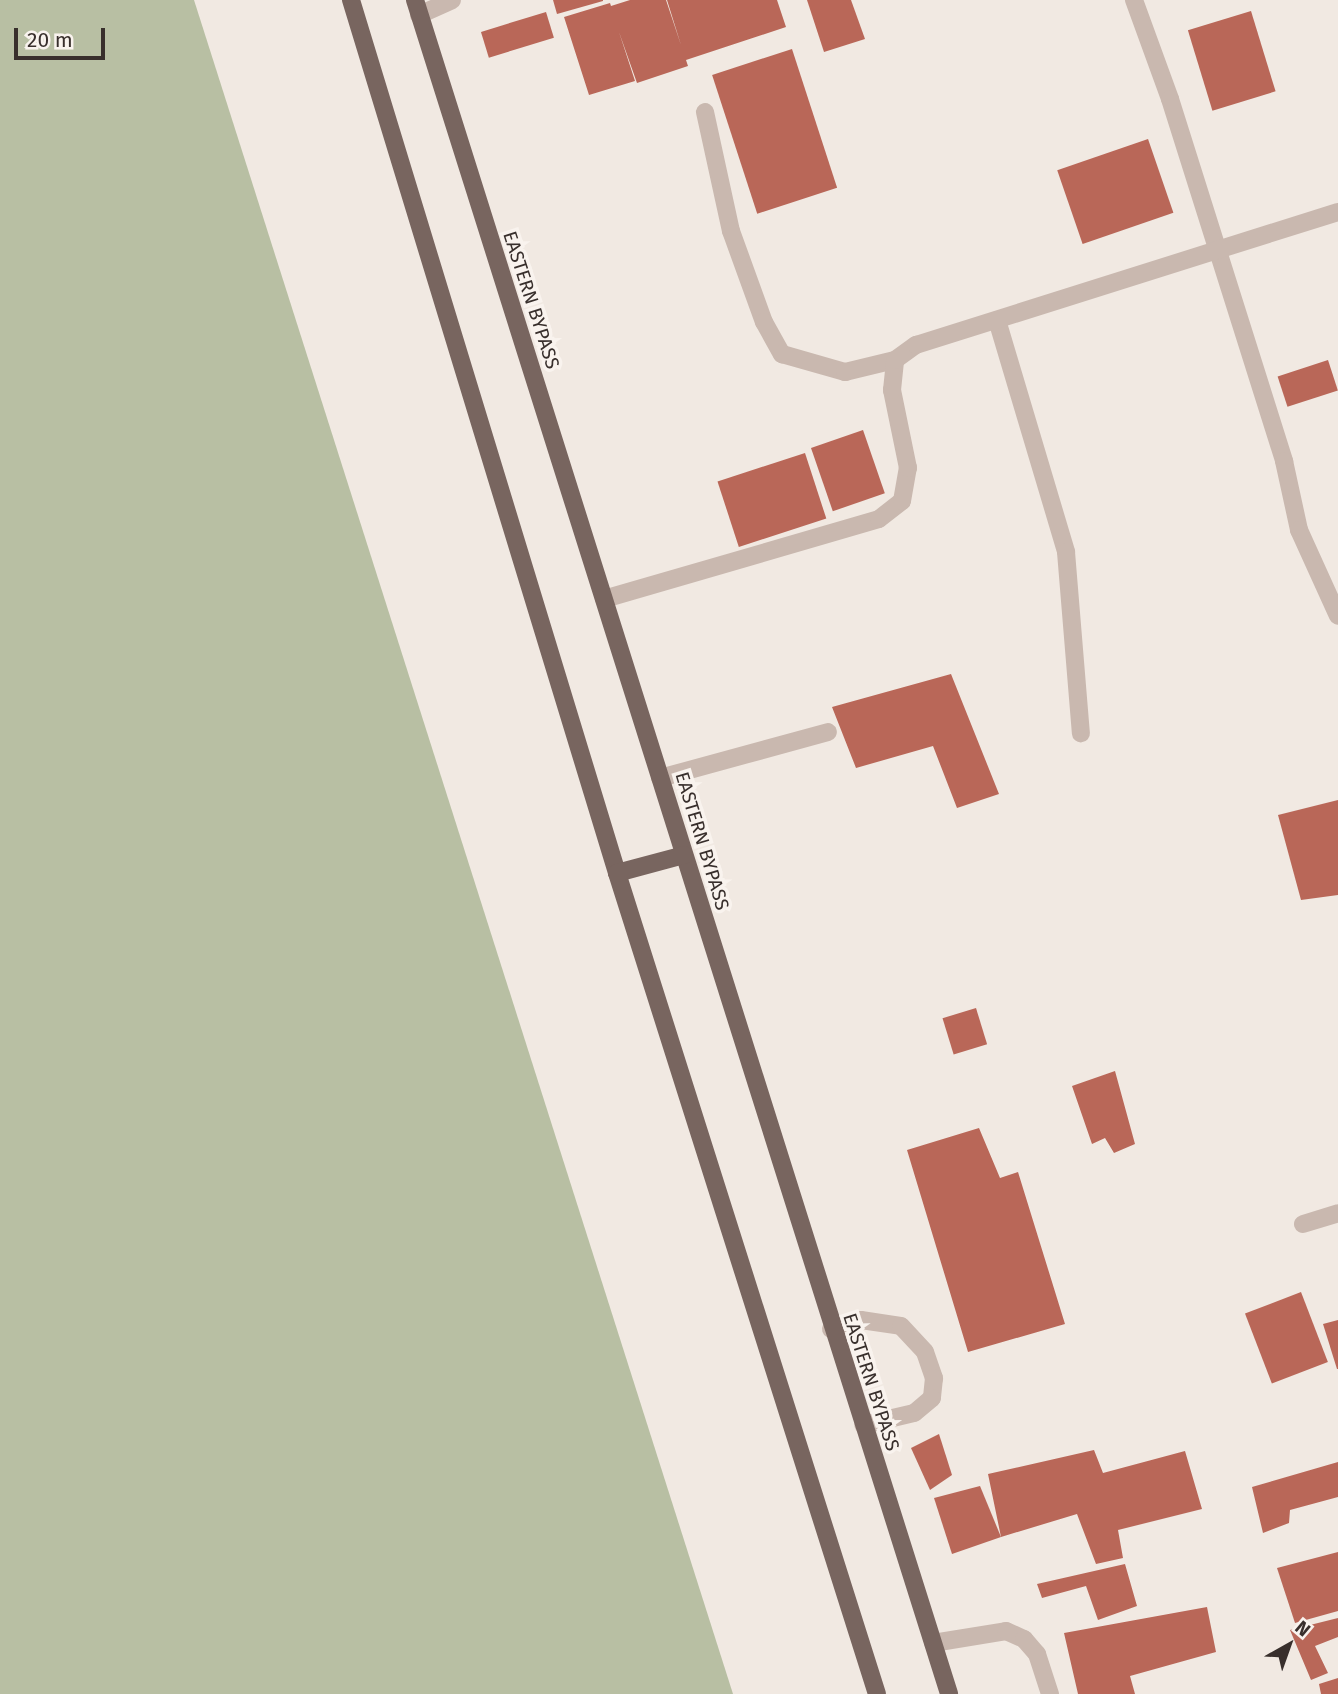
<!DOCTYPE html>
<html>
<head>
<meta charset="utf-8">
<style>
	body { margin:0 }
	#map { position:relative; width:1338px; height:1694px; overflow:hidden; background:#f1e9e2; font-family:"Fira Sans",sans-serif }
	div>[style] { position:absolute }
	[style*='--x'] { left:calc(var(--x)*1px); top:calc(var(--y)*1px); width:calc(var(--w)*1px); rotate:calc(var(--a)*1deg) }
	.green>* { inset:0; background:#b8bfa3 }
	.building>* { inset:0; background:#b96758; transform-origin:0 0 }
	.minor>* { height:18px; margin:-9px; padding:0 9px; transform-origin:9px; border-radius:9px; background:#c9b8af }
	.major>* { height:18px; margin:-9px; padding:0 9px; transform-origin:9px; border-radius:9px; background:#78655f }
	span { translate:-50% -50%; white-space:nowrap; text-align:center; line-height:1.15; -webkit-text-stroke:7px #f9f3ee; paint-order:stroke }
	.street-label { font-size:19px; color:#382f2c }
	.north { position:absolute; left:1254px; top:1610px; width:70px; height:70px; -webkit-text-stroke:5px #f9f3ee; paint-order:stroke; rotate:40deg; font-size:19px; font-weight:700; line-height:28px; text-align:center; color:#382f2c }
	.north::after { content:''; display:block; margin:auto; width:24px; height:32px; background:#382f2c; clip-path:polygon(50% 0,100% 100%,50% 72%,0 100%) }
	.scale { position:absolute; left:14px; top:28px; width:91px; height:32px; box-sizing:border-box; border:4px solid #382f2c; border-top:0; padding-left:9px; font-size:21px; line-height:24px; white-space:nowrap; color:#382f2c; -webkit-text-stroke:5px #f9f3ee; paint-order:stroke }
</style>
</head>
<body>
<div id="map">
	<div class="green">
		<i style="clip-path:polygon(0 0,194px 0,733px 1694px,0 1694px)"></i>
	</div>
	<div class="building">
		<i style="clip-path:polygon(553px 0,603px 0,603px 1px,557px 14px)"></i>
		<i style="clip-path:polygon(630px 0,666px 0,681px 45px,667px 0,777px 0,786px 27px,686px 60px,688px 66px,637px 83px,619px 32px,635px 81px,589px 95px,564px 17px,610px 3px,611px 6px)"></i>
		<i style="clip-path:polygon(807px 0,851px 0,865px 39px,824px 52px)"></i>
		<i style="left:1251px;top:11px;width:84px;height:66px;rotate:73deg"></i>
		<i style="left:546px;top:12px;width:27px;height:68px;rotate:73deg"></i>
		<i style="left:792px;top:49px;width:146px;height:84px;rotate:72deg"></i>
		<i style="left:1148px;top:139px;width:78px;height:96px;rotate:71deg"></i>
		<i style="left:1328px;top:360px;width:32px;height:53px;rotate:72deg"></i>
		<i style="left:863px;top:430px;width:67px;height:55px;rotate:71deg"></i>
		<i style="left:805px;top:453px;width:69px;height:92px;rotate:72deg"></i>
		<i style="clip-path:polygon(951px 674px,999px 794px,957px 808px,933px 746px,856px 768px,832px 707px)"></i>
		<i style="clip-path:polygon(1338px 800px,1338px 895px,1301px 900px,1278px 815px)"></i>
		<i style="left:976px;top:1008px;width:38px;height:35px;rotate:73deg"></i>
		<i style="clip-path:polygon(1115px 1071px,1135px 1144px,1114px 1153px,1105px 1138px,1092px 1144px,1072px 1086px)"></i>
		<i style="clip-path:polygon(979px 1128px,1000px 1178px,1018px 1172px,1065px 1324px,968px 1352px,907px 1150px)"></i>
		<i style="left:1301px;top:1292px;width:75px;height:60px;rotate:69deg"></i>
		<i style="clip-path:polygon(1338px 1320px,1338px 1369px,1337px 1369px,1323px 1324px)"></i>
		<i style="clip-path:polygon(939px 1434px,952px 1475px,930px 1490px,911px 1448px)"></i>
		<i style="clip-path:polygon(1094px 1450px,1103px 1473px,1185px 1451px,1202px 1509px,1118px 1530px,1123px 1558px,1096px 1564px,1077px 1514px,1001px 1537px,988px 1474px)"></i>
		<i style="clip-path:polygon(1338px 1462px,1338px 1497px,1290px 1510px,1289px 1523px,1263px 1533px,1252px 1487px)"></i>
		<i style="clip-path:polygon(980px 1486px,1001px 1537px,952px 1554px,934px 1498px)"></i>
		<i style="clip-path:polygon(1338px 1552px,1338px 1611px,1295px 1623px,1277px 1568px)"></i>
		<i style="clip-path:polygon(1125px 1564px,1137px 1606px,1098px 1620px,1086px 1586px,1042px 1598px,1037px 1584px)"></i>
		<i style="clip-path:polygon(1207px 1607px,1216px 1652px,1130px 1676px,1135px 1694px,1078px 1694px,1064px 1633px)"></i>
		<i style="clip-path:polygon(1338px 1618px,1338px 1637px,1315px 1646px,1328px 1673px,1311px 1680px,1290px 1630px)"></i>
		<i style="clip-path:polygon(1338px 1678px,1338px 1694px,1321px 1694px,1319px 1684px)"></i>
	</div>
	<div class="minor">
		<i style="--x:1134;--y:0;--w:105;--a:70"></i>
		<i style="--x:1170;--y:99;--w:380;--a:72.5"></i>
		<i style="--x:1284;--y:461;--w:71;--a:77.7"></i>
		<i style="--x:1299;--y:530;--w:94;--a:65.6"></i>
		<i style="--x:419;--y:15;--w:36;--a:-24"></i>
		<i style="--x:705;--y:112;--w:122;--a:77.7"></i>
		<i style="--x:731;--y:231;--w:97;--a:70.1"></i>
		<i style="--x:764;--y:322;--w:37;--a:61"></i>
		<i style="--x:782;--y:354;--w:66;--a:15.9"></i>
		<i style="--x:845;--y:372;--w:51;--a:-13.5"></i>
		<i style="--x:997;--y:320;--w:242;--a:73.4"></i>
		<i style="--x:1066;--y:552;--w:182;--a:85.3"></i>
		<i style="--x:604;--y:599;--w:286;--a:-16.2"></i>
		<i style="--x:879;--y:519;--w:29;--a:-38"></i>
		<i style="--x:902;--y:501;--w:34;--a:-80"></i>
		<i style="--x:908;--y:468;--w:80;--a:-101.6"></i>
		<i style="--x:892;--y:390;--w:30;--a:-84"></i>
		<i style="--x:895;--y:360;--w:26;--a:-36"></i>
		<i style="--x:916;--y:345;--w:442;--a:-17.5"></i>
		<i style="--x:660;--y:778;--w:174;--a:-15.3"></i>
		<i style="--x:1303;--y:1224;--w:37;--a:-17"></i>
		<i style="--x:831;--y:1329;--w:31;--a:-17"></i>
		<i style="--x:861;--y:1320;--w:40;--a:8.5"></i>
		<i style="--x:901;--y:1326;--w:35;--a:47"></i>
		<i style="--x:925;--y:1352;--w:28;--a:71"></i>
		<i style="--x:934;--y:1378;--w:20;--a:96"></i>
		<i style="--x:932;--y:1398;--w:23;--a:140"></i>
		<i style="--x:914;--y:1413;--w:52;--a:166.8"></i>
		<i style="--x:933;--y:1643;--w:74;--a:-9.3"></i>
		<i style="--x:1006;--y:1631;--w:20;--a:24"></i>
		<i style="--x:1024;--y:1639;--w:20;--a:49"></i>
		<i style="--x:1037;--y:1654;--w:42;--a:72"></i>
	</div>
	<div class="major">
		<i style="--x:351;--y:0;--w:913;--a:73.05"></i>
		<i style="--x:617;--y:873;--w:861;--a:72.43"></i>
		<i style="--x:415;--y:0;--w:1776;--a:72.5"></i>
		<i style="--x:617;--y:873;--w:69;--a:-15"></i>
	</div>
	<div class="street-label">
		<span style="left:531px;top:300px;rotate:72deg">EASTERN BYPASS</span>
		<span style="left:702px;top:841px;rotate:73deg">EASTERN BYPASS</span>
		<span style="left:871px;top:1382px;rotate:72deg">EASTERN BYPASS</span>
	</div>
	<div class="north">N</div>
	<div class="scale">20 m</div>
</div>
</body>
</html>
